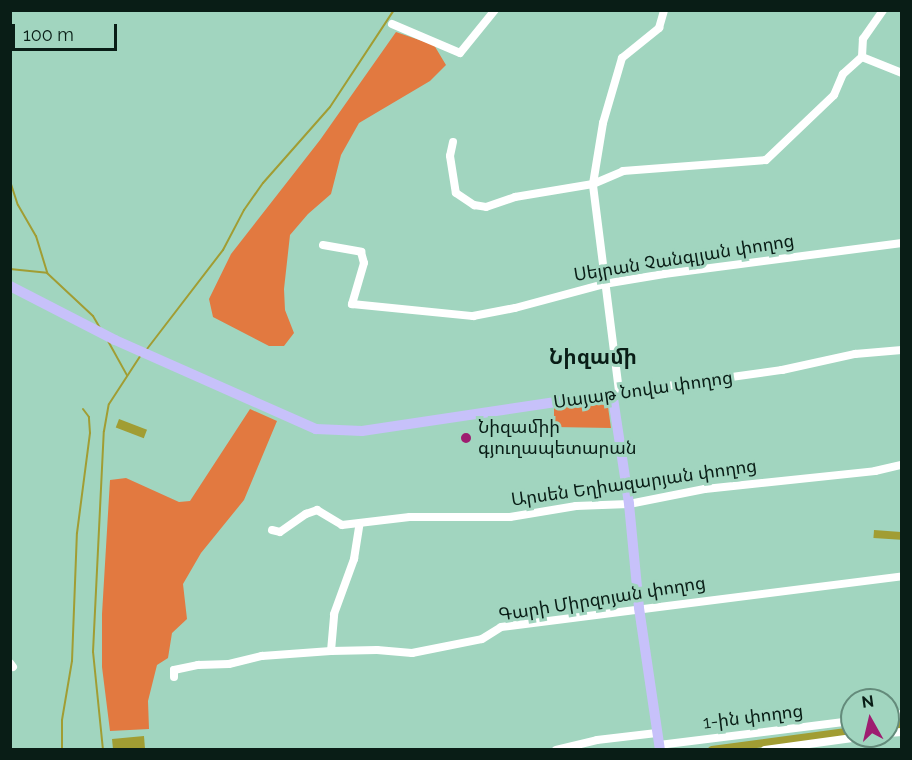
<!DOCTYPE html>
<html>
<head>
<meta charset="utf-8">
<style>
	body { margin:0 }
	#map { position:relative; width:912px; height:760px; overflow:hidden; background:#a1d5bf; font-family:Raleway,"Noto Sans Armenian",sans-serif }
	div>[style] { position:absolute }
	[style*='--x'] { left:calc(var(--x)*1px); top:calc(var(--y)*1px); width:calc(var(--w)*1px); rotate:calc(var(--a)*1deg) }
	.green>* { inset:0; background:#e27940 }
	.water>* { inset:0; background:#a19d33; transform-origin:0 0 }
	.stream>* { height:2px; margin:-1px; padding:0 1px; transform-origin:1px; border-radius:1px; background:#a19d33 }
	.canal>* { height:8px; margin:-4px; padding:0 4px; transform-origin:4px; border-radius:4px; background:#a19d33 }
	.minor>* { height:8px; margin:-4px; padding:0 4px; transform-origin:4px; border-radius:4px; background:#fff }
	.major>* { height:10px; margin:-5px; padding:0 5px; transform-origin:5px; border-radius:5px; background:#c7c1fa }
	.dots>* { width:16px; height:16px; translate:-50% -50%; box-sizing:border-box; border:3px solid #a1d5bf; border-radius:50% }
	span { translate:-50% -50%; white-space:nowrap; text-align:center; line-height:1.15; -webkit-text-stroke:6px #a1d5bf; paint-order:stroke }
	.street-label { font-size:18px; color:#091d16 }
	.poi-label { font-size:18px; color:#091d16 }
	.left { translate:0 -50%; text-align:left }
	.quarter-label { font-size:21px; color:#091d16; font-weight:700 }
	.frame { position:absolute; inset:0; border:12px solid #091d16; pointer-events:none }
	.north { position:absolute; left:840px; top:688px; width:60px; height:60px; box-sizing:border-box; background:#a1d5bf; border:2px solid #648b7b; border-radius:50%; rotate:352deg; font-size:16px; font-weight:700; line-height:24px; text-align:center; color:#091d16 }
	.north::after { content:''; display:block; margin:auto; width:21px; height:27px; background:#9e1d70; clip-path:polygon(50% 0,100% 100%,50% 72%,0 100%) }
	.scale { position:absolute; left:12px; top:24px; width:105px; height:27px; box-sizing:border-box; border:3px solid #091d16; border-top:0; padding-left:8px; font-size:18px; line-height:21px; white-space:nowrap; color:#091d16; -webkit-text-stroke:4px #a1d5bf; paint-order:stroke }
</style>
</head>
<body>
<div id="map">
	<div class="green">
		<i style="clip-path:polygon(396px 32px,434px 45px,446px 65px,430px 81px,359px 123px,341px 155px,331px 194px,308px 214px,290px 235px,284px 289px,285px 310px,294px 333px,284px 346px,269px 346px,213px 317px,209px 299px,231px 254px,320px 140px)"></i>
		<i style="clip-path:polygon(597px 402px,608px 407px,611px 428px,554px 427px,554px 408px)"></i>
		<i style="clip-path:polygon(250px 409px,277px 421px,244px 500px,201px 553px,183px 584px,187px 619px,172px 633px,168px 658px,157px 665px,148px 701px,149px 729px,110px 731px,102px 667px,102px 614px,110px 480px,126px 478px,179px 502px,190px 501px)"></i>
	</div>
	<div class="water">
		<i style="left:119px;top:419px;width:30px;height:9px;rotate:21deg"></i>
		<i style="left:874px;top:530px;width:27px;height:8px;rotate:4deg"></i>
		<i style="clip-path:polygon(144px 736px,145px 749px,113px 749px,112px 739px)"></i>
	</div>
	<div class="stream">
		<i style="--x:10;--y:181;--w:25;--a:72"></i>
		<i style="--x:18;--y:205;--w:36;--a:60"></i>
		<i style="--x:36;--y:236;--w:39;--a:73"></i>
		<i style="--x:10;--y:269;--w:37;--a:6"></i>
		<i style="--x:47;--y:273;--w:63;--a:43.1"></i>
		<i style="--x:93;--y:316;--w:14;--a:60"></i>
		<i style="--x:108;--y:341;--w:39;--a:61"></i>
		<i style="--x:147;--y:349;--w:125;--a:-52.5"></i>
		<i style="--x:223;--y:250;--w:45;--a:-62.3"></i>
		<i style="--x:244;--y:210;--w:33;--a:-55"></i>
		<i style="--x:263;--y:183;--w:101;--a:-48.6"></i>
		<i style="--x:330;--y:107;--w:116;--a:-56.6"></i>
		<i style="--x:62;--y:750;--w:30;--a:-90"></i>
		<i style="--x:62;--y:720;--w:60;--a:-80.4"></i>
		<i style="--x:72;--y:661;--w:128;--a:-87.8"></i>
		<i style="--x:77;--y:533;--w:101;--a:-82.6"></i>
		<i style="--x:90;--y:433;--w:16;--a:-94"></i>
		<i style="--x:89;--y:417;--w:10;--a:-127"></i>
		<i style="--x:103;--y:750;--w:99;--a:-95.8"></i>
		<i style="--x:93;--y:652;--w:221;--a:-87.2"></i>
		<i style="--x:104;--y:431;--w:27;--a:-80"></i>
		<i style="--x:109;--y:404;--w:59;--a:-56.9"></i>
	</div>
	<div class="canal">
		<i style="--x:888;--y:726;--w:14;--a:-8"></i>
		<i style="--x:712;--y:750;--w:141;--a:-7.7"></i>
	</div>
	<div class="minor">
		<i style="--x:392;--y:24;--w:74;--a:23.1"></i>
		<i style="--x:460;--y:53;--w:55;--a:-50.9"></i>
		<i style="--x:862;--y:57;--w:18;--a:-87"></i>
		<i style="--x:863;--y:39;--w:35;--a:-55"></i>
		<i style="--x:862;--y:57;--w:43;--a:21.8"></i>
		<i style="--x:453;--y:142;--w:14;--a:102"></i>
		<i style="--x:450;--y:156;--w:37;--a:81"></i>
		<i style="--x:456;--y:193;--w:22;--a:34"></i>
		<i style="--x:474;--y:205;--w:12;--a:9"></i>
		<i style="--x:486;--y:207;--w:31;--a:-19"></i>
		<i style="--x:515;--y:197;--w:79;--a:-9.5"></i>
		<i style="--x:593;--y:184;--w:33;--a:-23"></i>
		<i style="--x:623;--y:171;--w:143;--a:-4.4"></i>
		<i style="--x:766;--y:160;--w:94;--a:-43.7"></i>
		<i style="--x:834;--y:95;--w:23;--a:-67"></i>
		<i style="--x:843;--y:74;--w:25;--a:-42"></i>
		<i style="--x:323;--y:245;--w:39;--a:10"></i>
		<i style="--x:361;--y:252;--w:11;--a:75"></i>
		<i style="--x:364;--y:263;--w:43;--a:106.3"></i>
		<i style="--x:352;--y:304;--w:122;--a:5.7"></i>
		<i style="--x:473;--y:316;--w:43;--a:-10.8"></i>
		<i style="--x:515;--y:308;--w:92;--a:-15.1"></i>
		<i style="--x:604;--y:284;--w:61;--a:-9.5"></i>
		<i style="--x:664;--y:274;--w:240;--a:-7.4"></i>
		<i style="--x:619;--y:391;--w:209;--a:-97.2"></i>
		<i style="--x:593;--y:184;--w:62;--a:-80.7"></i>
		<i style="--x:603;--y:123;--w:68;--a:-73.7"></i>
		<i style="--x:622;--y:58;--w:48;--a:-39"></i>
		<i style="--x:659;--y:28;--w:19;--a:-74"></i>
		<i style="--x:616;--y:393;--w:168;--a:-7.9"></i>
		<i style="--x:782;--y:370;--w:75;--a:-12.4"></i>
		<i style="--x:855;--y:354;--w:47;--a:-4.9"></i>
		<i style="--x:272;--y:530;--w:8;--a:14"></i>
		<i style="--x:280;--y:532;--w:32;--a:-35"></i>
		<i style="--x:306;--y:514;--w:12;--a:-20"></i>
		<i style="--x:317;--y:510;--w:29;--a:31"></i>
		<i style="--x:342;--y:525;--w:68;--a:-6.7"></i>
		<i style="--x:410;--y:517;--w:100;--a:0"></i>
		<i style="--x:510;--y:517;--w:67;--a:-9.5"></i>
		<i style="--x:576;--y:506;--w:53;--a:-2.2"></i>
		<i style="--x:629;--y:504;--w:77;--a:-11.2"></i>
		<i style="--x:705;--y:489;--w:171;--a:-6"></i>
		<i style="--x:875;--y:471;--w:28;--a:-13"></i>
		<i style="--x:331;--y:651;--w:37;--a:-85"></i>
		<i style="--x:334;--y:614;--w:59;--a:-70"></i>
		<i style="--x:354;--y:559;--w:36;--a:-81"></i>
		<i style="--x:10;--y:663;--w:5;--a:53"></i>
		<i style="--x:174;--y:677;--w:7;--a:-90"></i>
		<i style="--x:174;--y:670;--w:25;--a:-12"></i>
		<i style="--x:198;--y:665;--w:31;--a:-2"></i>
		<i style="--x:229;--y:664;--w:34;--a:-14"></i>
		<i style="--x:262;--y:656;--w:69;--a:-4.1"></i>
		<i style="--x:331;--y:651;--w:46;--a:-1.2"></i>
		<i style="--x:377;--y:650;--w:35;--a:5"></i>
		<i style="--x:412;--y:653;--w:71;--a:-11.3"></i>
		<i style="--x:482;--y:639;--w:22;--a:-32"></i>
		<i style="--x:501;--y:627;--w:404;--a:-7.2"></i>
		<i style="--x:888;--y:716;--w:14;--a:-8"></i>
		<i style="--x:888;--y:733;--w:14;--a:-4"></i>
		<i style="--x:659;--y:745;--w:194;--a:-7.1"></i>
		<i style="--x:556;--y:750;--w:42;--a:-13.7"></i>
		<i style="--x:597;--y:740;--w:60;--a:-6.7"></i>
		<i style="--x:765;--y:750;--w:103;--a:-7.8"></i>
	</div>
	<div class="major">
		<i style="--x:10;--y:286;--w:118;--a:27.2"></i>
		<i style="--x:115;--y:340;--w:220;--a:23.9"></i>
		<i style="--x:316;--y:429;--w:46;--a:2.5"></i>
		<i style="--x:362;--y:431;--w:245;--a:-8.5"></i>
		<i style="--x:604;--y:395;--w:9;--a:18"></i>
		<i style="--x:613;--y:398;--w:107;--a:81.4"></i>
		<i style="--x:629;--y:504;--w:104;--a:84.5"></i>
		<i style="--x:639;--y:608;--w:144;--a:81.6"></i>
	</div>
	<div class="dots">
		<i style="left:466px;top:438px;background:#9e1d70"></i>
	</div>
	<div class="street-label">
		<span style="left:684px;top:258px;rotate:-9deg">Սեյրան Չանգլյան փողոց</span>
		<span style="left:643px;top:390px;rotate:-8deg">Սայաթ Նովա փողոց</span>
		<span style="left:634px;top:483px;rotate:-8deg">Արսեն Եղիազարյան փողոց</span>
		<span style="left:602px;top:599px;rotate:-9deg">Գարի Միրզոյան փողոց</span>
		<span style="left:753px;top:717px;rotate:-7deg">1-ին փողոց</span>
	</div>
	<div class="poi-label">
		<span class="left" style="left:478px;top:438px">Նիզամիի<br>գյուղապետարան</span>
	</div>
	<div class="quarter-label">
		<span style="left:593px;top:357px">Նիզամի</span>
	</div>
	<div class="frame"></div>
	<div class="north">N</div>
	<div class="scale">100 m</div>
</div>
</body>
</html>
